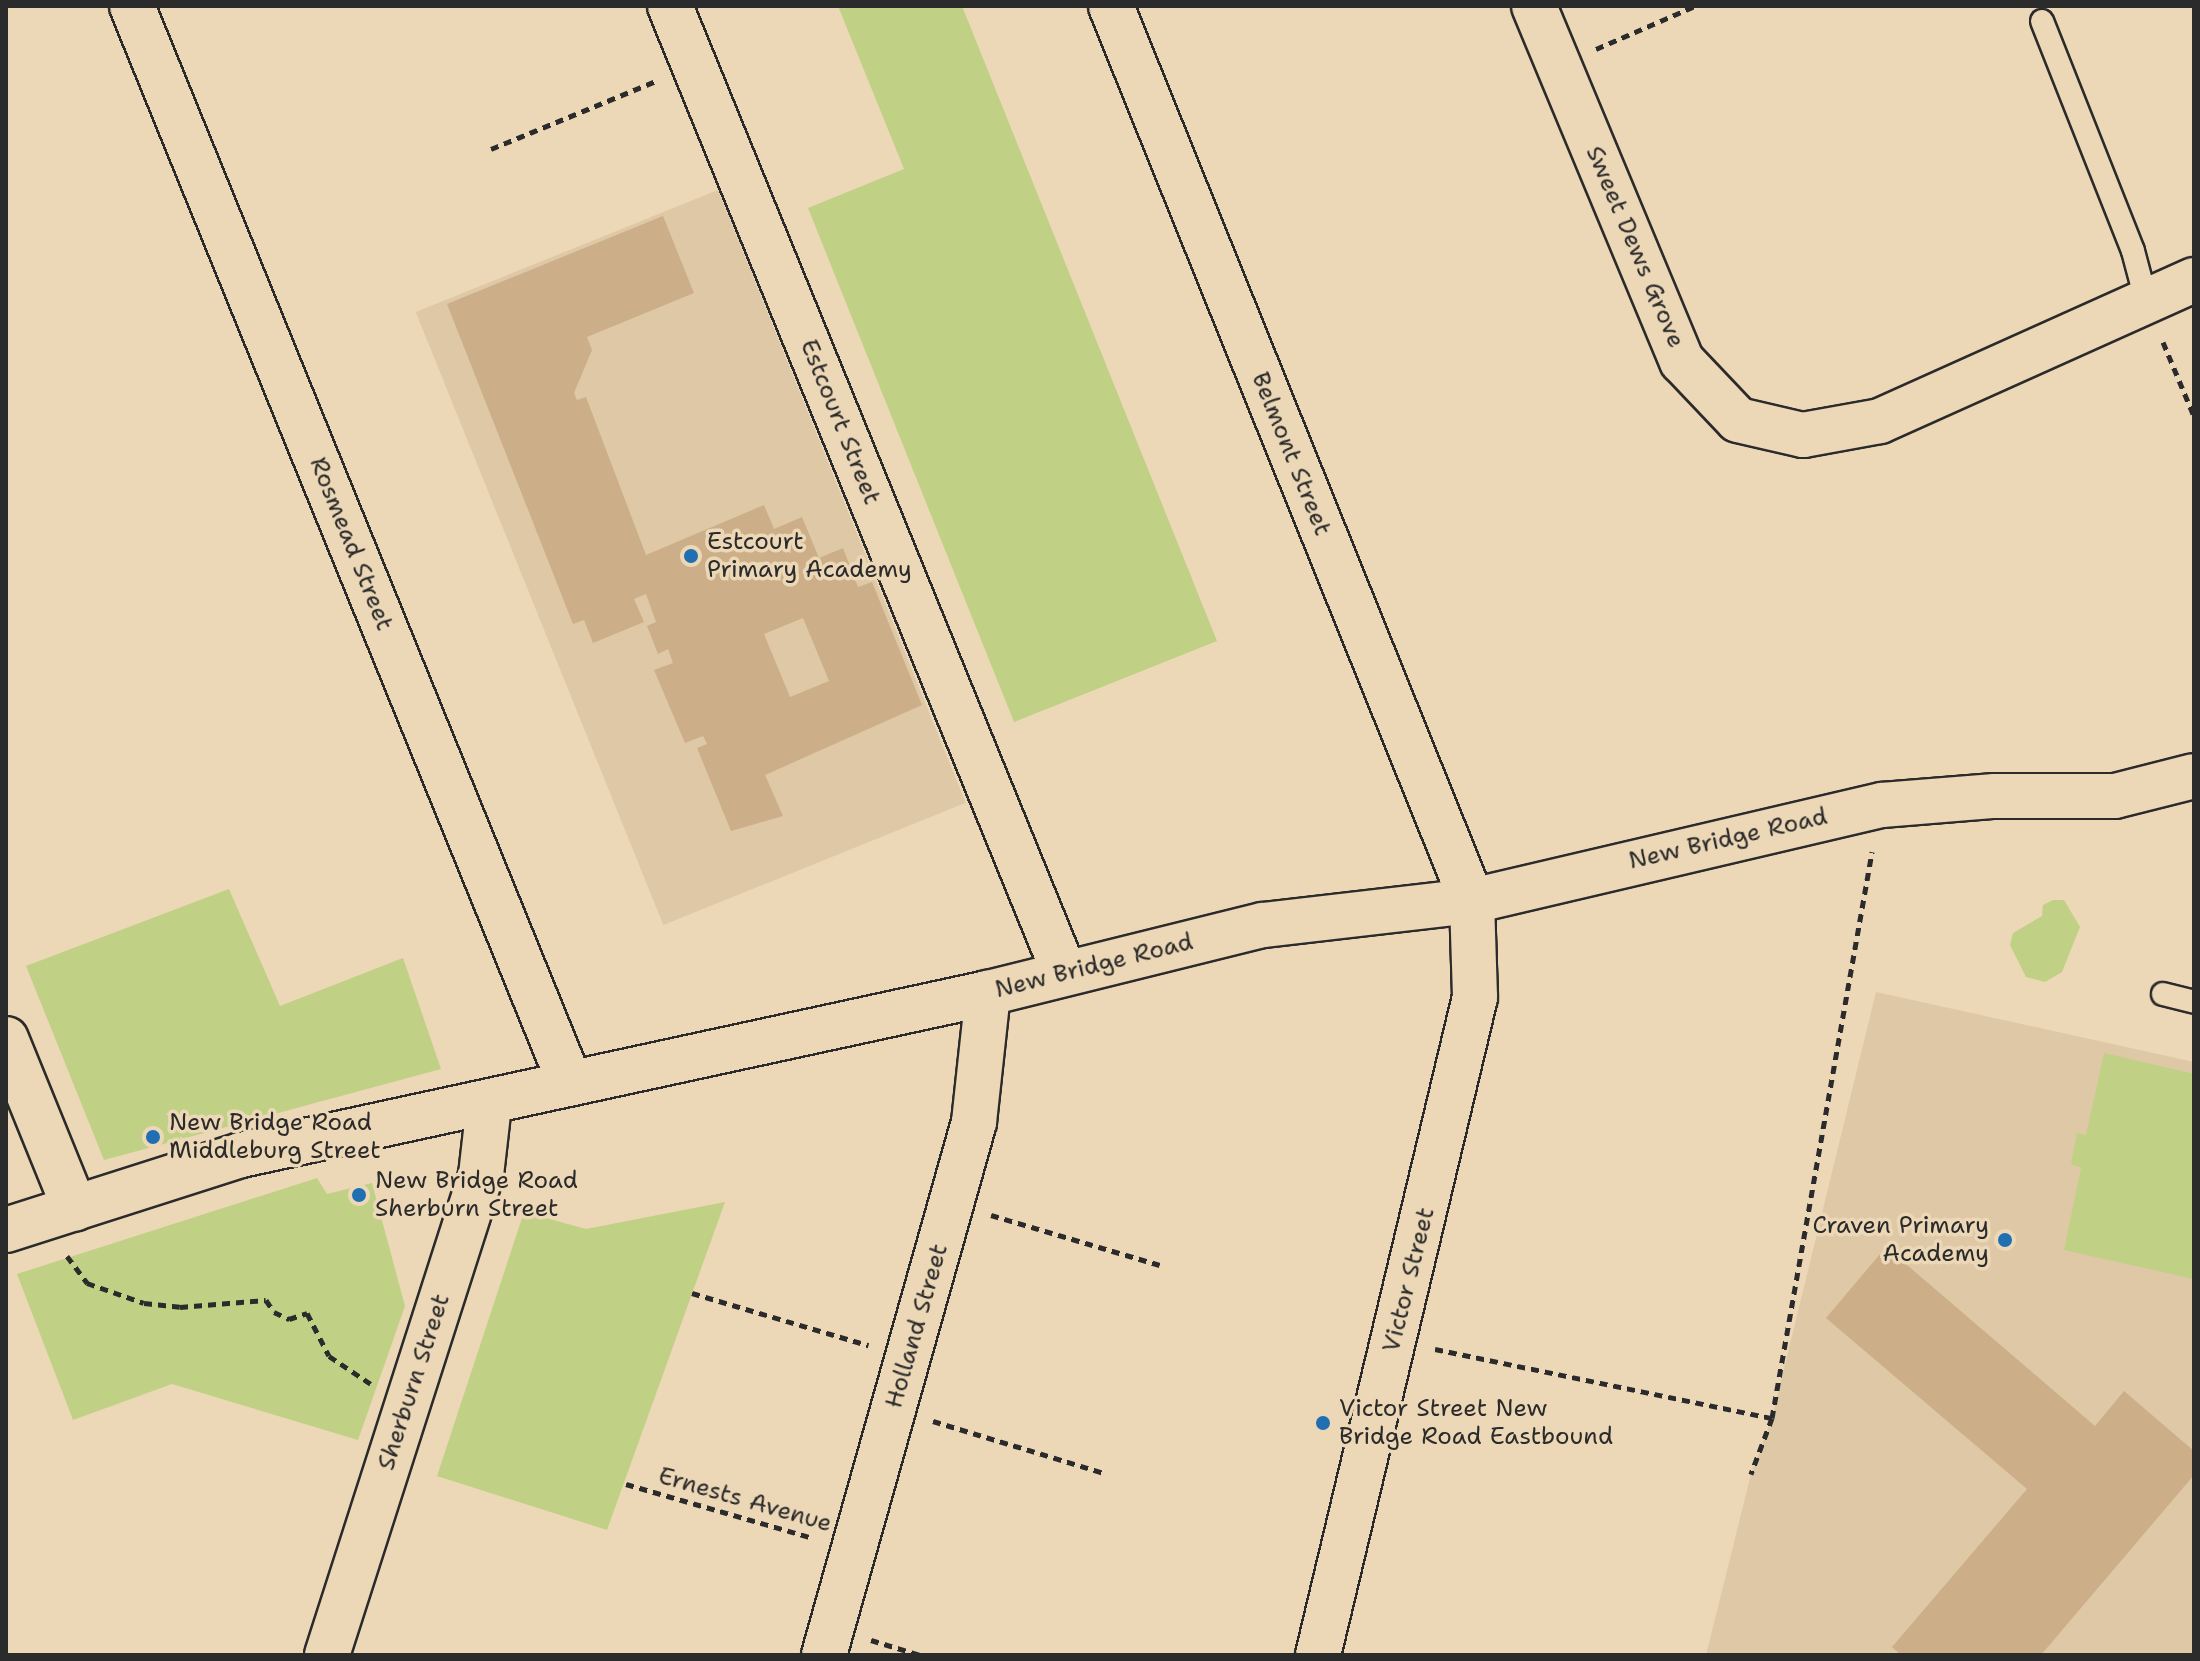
<!DOCTYPE html>
<html>
<head>
<meta charset="utf-8">
<style>
	body { margin:0 }
	#map { position:relative; width:2200px; height:1661px; overflow:hidden; background:#ecd7b6; font-family:"Shantell Sans",sans-serif }
	div>[style] { position:absolute }
	[style*='--x'] { left:calc(var(--x)*1px); top:calc(var(--y)*1px); width:calc(var(--w)*1px); rotate:calc(var(--a)*1deg) }
	.built>* { inset:0; background:#dec8a6; transform-origin:0 0 }
	.green>* { inset:0; background:#c0d186 }
	.building>* { inset:0; background:#ccaf89 }
	.path>* { height:5px; margin-top:-2.5px; transform-origin:0; background:repeating-linear-gradient(90deg,#2b2b2b 0 8px,transparent 0 14px) }
	.roads { filter:drop-shadow(2px 0 #2b2b2b) drop-shadow(-2px 0 #2b2b2b) drop-shadow(0 2px #2b2b2b) drop-shadow(0 -2px #2b2b2b) }
	.lane>* { height:22px; margin:-11px; padding:0 11px; transform-origin:11px; border-radius:11px; background:#ecd7b6 }
	.street>* { height:44px; margin:-22px; padding:0 22px; transform-origin:22px; border-radius:22px; background:#ecd7b6 }
	.dots>* { width:22px; height:22px; translate:-50% -50%; box-sizing:border-box; border:4px solid #ecd7b6; border-radius:50% }
	span { translate:-50% -50%; white-space:nowrap; text-align:center; line-height:1.15; -webkit-text-stroke:7px #ecd7b6; paint-order:stroke }
	.street-label { font-size:24px; color:#2b2b2b }
	.poi-label { font-size:24px; color:#2b2b2b }
	.left { translate:0 -50%; text-align:left }
	.right { translate:-100% -50%; text-align:right }
	.frame { position:absolute; inset:0; border:8px solid #2b2b2b; pointer-events:none }
</style>
</head>
<body>
<div id="map">
	<div class="built">
		<i style="left:718px;top:190px;width:661px;height:326px;rotate:68deg"></i>
		<i style="clip-path:polygon(1876px 992px,2194px 1062px,2194px 1655px,1706px 1655px,1751px 1474px,1772px 1418px)"></i>
	</div>
	<div class="green">
		<i style="clip-path:polygon(838px 6px,962px 6px,1217px 641px,1014px 722px,808px 208px,904px 169px)"></i>
		<i style="clip-path:polygon(229px 889px,280px 1006px,403px 958px,441px 1069px,104px 1160px,26px 966px)"></i>
		<i style="clip-path:polygon(2053px 900px,2064px 900px,2080px 927px,2062px 972px,2045px 982px,2026px 977px,2010px 945px,2013px 933px,2042px 916px,2043px 905px)"></i>
		<i style="clip-path:polygon(2104px 1053px,2194px 1074px,2194px 1279px,2064px 1250px,2081px 1168px,2071px 1164px,2077px 1133px,2086px 1135px)"></i>
		<i style="clip-path:polygon(317px 1178px,327px 1194px,372px 1183px,405px 1306px,358px 1440px,172px 1384px,73px 1420px,17px 1274px)"></i>
		<i style="clip-path:polygon(725px 1202px,607px 1530px,437px 1476px,524px 1212px,586px 1229px)"></i>
	</div>
	<div class="building">
		<i style="clip-path:polygon(evenodd,663px 216px,694px 293px,587px 337px,592px 350px,574px 393px,577px 400px,586px 397px,646px 555px,764px 505px,774px 529px,802px 517px,819px 558px,843px 548px,858px 587px,872px 582px,922px 705px,765px 775px,783px 816px,731px 831px,697px 748px,707px 744px,703px 736px,685px 743px,654px 670px,673px 663px,668px 649px,658px 654px,647px 626px,656px 622px,646px 594px,634px 599px,644px 622px,593px 643px,584px 620px,573px 624px,447px 304px,663px 216px,803px 618px,829px 681px,790px 697px,764px 634px,803px 618px)"></i>
		<i style="clip-path:polygon(1886px 1247px,2095px 1426px,2124px 1391px,2194px 1451px,2194px 1475px,2041px 1655px,1901px 1655px,1892px 1647px,2027px 1489px,1826px 1318px)"></i>
	</div>
	<div class="path">
		<i style="--x:1596;--y:49;--w:108;--a:-23.5"></i>
		<i style="--x:491;--y:149;--w:178;--a:-22.4"></i>
		<i style="--x:2163;--y:342;--w:80;--a:67.3"></i>
		<i style="--x:991;--y:1215;--w:176;--a:16.5"></i>
		<i style="--x:67;--y:1256;--w:34;--a:53"></i>
		<i style="--x:87;--y:1283;--w:60;--a:19.3"></i>
		<i style="--x:144;--y:1303;--w:36;--a:6"></i>
		<i style="--x:180;--y:1307;--w:86;--a:-4.7"></i>
		<i style="--x:266;--y:1300;--w:14;--a:56"></i>
		<i style="--x:274;--y:1312;--w:17;--a:25"></i>
		<i style="--x:289;--y:1319;--w:19;--a:-18"></i>
		<i style="--x:307;--y:1313;--w:48;--a:62.9"></i>
		<i style="--x:329;--y:1356;--w:50;--a:33.7"></i>
		<i style="--x:692;--y:1293;--w:184;--a:16.5"></i>
		<i style="--x:1435;--y:1349;--w:344;--a:11.6"></i>
		<i style="--x:1772;--y:1418;--w:60;--a:110.6"></i>
		<i style="--x:1772;--y:1418;--w:575;--a:-79.98"></i>
		<i style="--x:933;--y:1421;--w:179;--a:16.9"></i>
		<i style="--x:626;--y:1484;--w:195;--a:16.1"></i>
		<i style="--x:871;--y:1640;--w:51;--a:17"></i>
	</div>
	<div class="roads">
		<div class="lane">
			<i style="--x:2042;--y:21;--w:247;--a:68.4"></i>
			<i style="--x:2133;--y:251;--w:51;--a:75.1"></i>
			<i style="--x:2163;--y:994;--w:32;--a:14"></i>
		</div>
		<div class="street">
			<i style="--x:132;--y:6;--w:1163;--a:67.87"></i>
			<i style="--x:670;--y:6;--w:1043;--a:67.81"></i>
			<i style="--x:1111;--y:6;--w:965;--a:68.03"></i>
			<i style="--x:1472;--y:901;--w:96;--a:88.2"></i>
			<i style="--x:1475;--y:997;--w:676;--a:103.42"></i>
			<i style="--x:1534;--y:6;--w:385;--a:67.4"></i>
			<i style="--x:1682;--y:361;--w:81;--a:46.5"></i>
			<i style="--x:1738;--y:420;--w:67;--a:13"></i>
			<i style="--x:1803;--y:435;--w:78;--a:-10.3"></i>
			<i style="--x:1880;--y:421;--w:344;--a:-24.2"></i>
			<i style="--x:6;--y:1039;--w:183;--a:67.9"></i>
			<i style="--x:6;--y:1230;--w:247;--a:-17.7"></i>
			<i style="--x:241;--y:1155;--w:764;--a:-12.24"></i>
			<i style="--x:988;--y:993;--w:283;--a:-13.9"></i>
			<i style="--x:1263;--y:925;--w:210;--a:-6.6"></i>
			<i style="--x:1472;--y:901;--w:421;--a:-13.2"></i>
			<i style="--x:1882;--y:805;--w:113;--a:-4.6"></i>
			<i style="--x:1995;--y:796;--w:120;--a:0"></i>
			<i style="--x:2115;--y:796;--w:81;--a:-14.2"></i>
			<i style="--x:327;--y:1655;--w:504;--a:-72.21"></i>
			<i style="--x:481;--y:1175;--w:70;--a:-83.5"></i>
			<i style="--x:824;--y:1655;--w:554;--a:-74.28"></i>
			<i style="--x:974;--y:1122;--w:130;--a:-83.8"></i>
		</div>
	</div>
	<div class="dots">
		<i style="left:691px;top:556px;background:#1f6fb2"></i>
		<i style="left:153px;top:1137px;background:#1f6fb2"></i>
		<i style="left:359px;top:1195px;background:#1f6fb2"></i>
		<i style="left:2005px;top:1240px;background:#1f6fb2"></i>
		<i style="left:1323px;top:1423px;background:#1f6fb2"></i>
	</div>
	<div class="street-label">
		<span style="left:1635px;top:247px;rotate:67deg">Sweet Dews Grove</span>
		<span style="left:840px;top:422px;rotate:68deg">Estcourt Street</span>
		<span style="left:1291px;top:454px;rotate:68deg">Belmont Street</span>
		<span style="left:351px;top:544px;rotate:68deg">Rosmead Street</span>
		<span style="left:1728px;top:839px;rotate:-13deg">New Bridge Road</span>
		<span style="left:1094px;top:966px;rotate:-14deg">New Bridge Road</span>
		<span style="left:1409px;top:1280px;rotate:-76deg">Victor Street</span>
		<span style="left:917px;top:1326px;rotate:-74deg">Holland Street</span>
		<span style="left:414px;top:1382px;rotate:-72deg">Sherburn Street</span>
		<span style="left:745px;top:1500px;rotate:16deg">Ernests Avenue</span>
	</div>
	<div class="poi-label">
		<span class="left" style="left:707px;top:556px">Estcourt<br>Primary Academy</span>
		<span class="left" style="left:169px;top:1137px">New Bridge Road<br>Middleburg Street</span>
		<span class="left" style="left:375px;top:1195px">New Bridge Road<br>Sherburn Street</span>
		<span class="right" style="left:1989px;top:1240px">Craven Primary<br>Academy</span>
		<span class="left" style="left:1339px;top:1423px">Victor Street New<br>Bridge Road Eastbound</span>
	</div>
	<div class="frame"></div>
</div>
</body>
</html>
